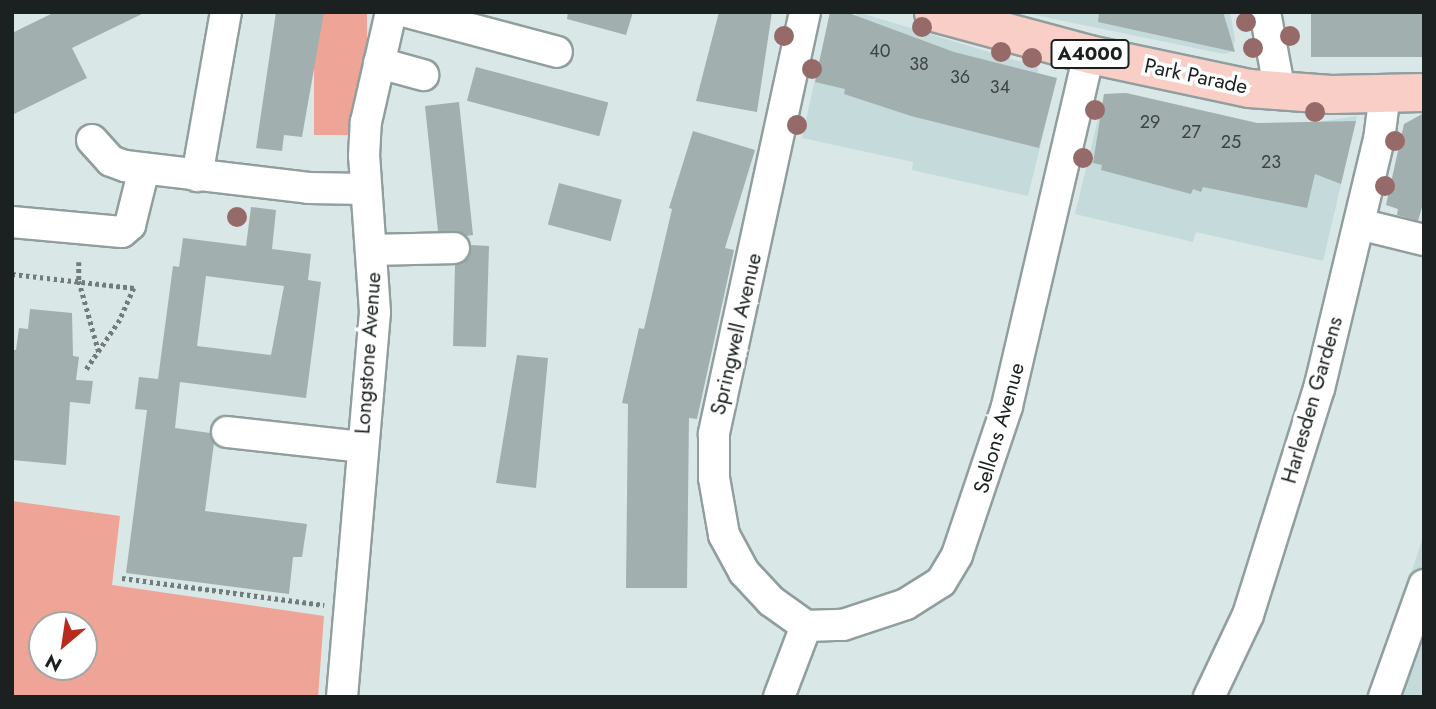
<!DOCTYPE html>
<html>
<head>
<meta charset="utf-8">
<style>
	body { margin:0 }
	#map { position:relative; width:1436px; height:709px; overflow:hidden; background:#dae7e7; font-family:Jost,sans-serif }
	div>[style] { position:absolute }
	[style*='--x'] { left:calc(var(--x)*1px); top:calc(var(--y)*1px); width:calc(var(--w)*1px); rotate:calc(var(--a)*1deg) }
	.built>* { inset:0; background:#c5dadb }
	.green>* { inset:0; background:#eea497; transform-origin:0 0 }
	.building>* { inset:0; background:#a2afaf; transform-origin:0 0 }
	.path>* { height:4.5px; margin-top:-2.25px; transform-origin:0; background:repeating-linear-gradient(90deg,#737c7c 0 3.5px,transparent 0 7px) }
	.roads { filter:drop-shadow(2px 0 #919e9e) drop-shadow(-2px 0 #919e9e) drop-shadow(0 2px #919e9e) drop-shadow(0 -2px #919e9e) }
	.minor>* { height:30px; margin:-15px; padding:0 15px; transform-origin:15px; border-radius:15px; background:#fff }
	.major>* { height:37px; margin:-18.5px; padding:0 18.5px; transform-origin:18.5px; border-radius:18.5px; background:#f8cec7 }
	.trees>* { width:20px; height:20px; margin:-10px; border-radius:50%; background:#966a68 }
	span { translate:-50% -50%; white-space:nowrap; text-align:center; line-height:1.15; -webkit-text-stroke:7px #fff; paint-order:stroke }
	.number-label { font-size:18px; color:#3d4444 }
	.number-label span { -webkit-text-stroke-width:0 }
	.shield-label span { padding:2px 5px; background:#fff; border:2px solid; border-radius:5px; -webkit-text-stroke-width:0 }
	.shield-label { font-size:19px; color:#1b2020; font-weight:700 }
	.street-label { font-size:21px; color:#1b2020 }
	.frame { position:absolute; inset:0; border:14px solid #1b2020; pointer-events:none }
	.north { position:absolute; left:28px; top:611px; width:70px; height:70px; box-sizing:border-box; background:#fff; border:2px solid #a4a6a6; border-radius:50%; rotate:209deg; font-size:19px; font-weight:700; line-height:28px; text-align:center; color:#1b2020 }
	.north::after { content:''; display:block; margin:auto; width:24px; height:32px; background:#b92b1d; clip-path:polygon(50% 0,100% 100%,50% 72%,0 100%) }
</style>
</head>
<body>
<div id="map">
	<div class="built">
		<i style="clip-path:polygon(830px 12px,855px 16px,858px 12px,1038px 67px,1038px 73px,1057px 78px,1028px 196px,912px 170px,913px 162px,802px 138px)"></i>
		<i style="clip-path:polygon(1020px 12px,1230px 12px,1235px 39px,1232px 52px,1224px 54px)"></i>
		<i style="clip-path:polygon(1127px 93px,1257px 123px,1312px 123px,1357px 116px,1323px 261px,1196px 232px,1193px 242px,1075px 214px,1104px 94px)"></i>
		<i style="clip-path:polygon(1424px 534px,1424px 697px,1371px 697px,1393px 629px)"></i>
	</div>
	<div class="green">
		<i style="left:314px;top:12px;width:53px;height:123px"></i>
		<i style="clip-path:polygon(evenodd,12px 501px,120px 516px,112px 585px,324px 616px,318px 697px,12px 697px,12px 501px,42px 625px,84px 625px,84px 667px,42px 667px,42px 625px)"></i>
	</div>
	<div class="building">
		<i style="clip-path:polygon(55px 12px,146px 12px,72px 48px,87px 78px,12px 115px,12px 33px)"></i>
		<i style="clip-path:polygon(276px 12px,324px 12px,302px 137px,284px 135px,282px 151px,256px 148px)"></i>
		<i style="clip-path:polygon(568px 12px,633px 12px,626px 35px,567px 19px)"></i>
		<i style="clip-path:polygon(719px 12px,772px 12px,757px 112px,696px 101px)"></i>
		<i style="clip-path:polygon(830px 12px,846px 12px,954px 52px,1057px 78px,1039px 148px,911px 116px,844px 94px,845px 89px,815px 82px)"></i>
		<i style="clip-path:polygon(1099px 12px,1223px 12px,1235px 52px,1098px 22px)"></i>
		<i style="left:1424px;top:14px;width:43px;height:113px;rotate:90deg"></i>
		<i style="left:476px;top:67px;width:137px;height:35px;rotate:15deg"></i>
		<i style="clip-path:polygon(1126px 93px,1257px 123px,1356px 121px,1341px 184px,1315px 174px,1307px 208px,1203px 187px,1201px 192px,1193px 189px,1191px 194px,1101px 170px,1102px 165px,1093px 163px,1104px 94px)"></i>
		<i style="clip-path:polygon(459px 102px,473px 235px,466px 236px,438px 231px,425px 106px)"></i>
		<i style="clip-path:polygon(1424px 113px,1424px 200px,1418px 221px,1397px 215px,1398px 209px,1386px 205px,1404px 124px)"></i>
		<i style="clip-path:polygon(693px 131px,755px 150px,725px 248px,734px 250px,697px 419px,689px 418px,687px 588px,626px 588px,628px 404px,622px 403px,639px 328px,644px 329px,672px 209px,669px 208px)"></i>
		<i style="left:559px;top:183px;width:65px;height:43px;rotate:15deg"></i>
		<i style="clip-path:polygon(evenodd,251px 207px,276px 210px,272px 249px,311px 254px,308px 280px,321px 282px,306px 398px,180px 382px,175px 428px,210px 433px,214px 443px,205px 511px,307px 524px,302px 557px,293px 557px,289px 594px,126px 573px,147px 410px,135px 409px,139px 377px,158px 379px,173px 266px,179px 267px,183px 238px,246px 246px,251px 207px,206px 276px,284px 286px,271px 355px,197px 346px,206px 276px)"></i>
		<i style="clip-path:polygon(471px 245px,489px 246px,486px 347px,453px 346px,455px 265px,469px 257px)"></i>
		<i style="clip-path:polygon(30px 309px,72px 313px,73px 356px,79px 357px,76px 380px,93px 381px,90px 404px,70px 402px,66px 465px,12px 460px,12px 350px,16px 350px,19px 328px,28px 329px)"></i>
		<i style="clip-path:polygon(517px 355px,548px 358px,536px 488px,496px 483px)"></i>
	</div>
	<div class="path">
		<i style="--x:79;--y:262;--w:19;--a:90"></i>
		<i style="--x:79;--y:281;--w:74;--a:74.3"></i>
		<i style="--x:12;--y:274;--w:123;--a:6.5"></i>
		<i style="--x:134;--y:288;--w:35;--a:114"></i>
		<i style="--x:120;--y:320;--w:60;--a:124.2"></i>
		<i style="--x:122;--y:578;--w:204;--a:7.6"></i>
	</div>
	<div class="roads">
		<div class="minor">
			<i style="--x:407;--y:12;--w:155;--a:14.9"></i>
			<i style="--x:805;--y:12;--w:432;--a:102.2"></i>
			<i style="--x:714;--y:434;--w:44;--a:90"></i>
			<i style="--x:714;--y:478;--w:58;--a:80"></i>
			<i style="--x:724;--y:535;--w:42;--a:61.6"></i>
			<i style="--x:744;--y:572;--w:40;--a:47"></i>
			<i style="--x:771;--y:601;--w:43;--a:35.5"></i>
			<i style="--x:1265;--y:12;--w:81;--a:79.4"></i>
			<i style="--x:379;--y:63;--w:46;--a:15.3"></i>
			<i style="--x:92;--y:140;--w:28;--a:48"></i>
			<i style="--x:111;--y:161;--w:15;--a:20"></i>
			<i style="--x:125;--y:166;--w:185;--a:6.8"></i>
			<i style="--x:309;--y:188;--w:56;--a:1"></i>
			<i style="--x:197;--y:176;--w:167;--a:-80"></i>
			<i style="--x:12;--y:222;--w:110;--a:5.2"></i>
			<i style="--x:122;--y:232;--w:11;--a:-41"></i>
			<i style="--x:130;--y:225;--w:58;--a:-76"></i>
			<i style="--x:1359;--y:224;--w:67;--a:13.8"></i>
			<i style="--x:374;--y:250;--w:80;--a:-1.4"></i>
			<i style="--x:227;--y:432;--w:136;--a:6.3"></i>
			<i style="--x:806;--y:626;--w:37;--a:-2"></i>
			<i style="--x:843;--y:625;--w:66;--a:-18.4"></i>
			<i style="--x:906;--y:604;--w:41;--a:-32.2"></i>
			<i style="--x:941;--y:582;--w:31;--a:-59"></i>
			<i style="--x:957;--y:555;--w:157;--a:-71.4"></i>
			<i style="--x:1007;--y:406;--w:361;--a:-76.9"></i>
			<i style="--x:342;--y:697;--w:386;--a:-85.1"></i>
			<i style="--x:375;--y:312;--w:156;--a:-94"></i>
			<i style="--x:364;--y:156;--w:34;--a:-87"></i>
			<i style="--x:366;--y:122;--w:113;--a:-77.2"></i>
			<i style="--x:779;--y:697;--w:76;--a:-69.2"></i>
			<i style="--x:1209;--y:697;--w:91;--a:-64.6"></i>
			<i style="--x:1248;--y:615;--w:237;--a:-72.6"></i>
			<i style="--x:1319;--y:389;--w:256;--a:-76.5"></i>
			<i style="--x:1379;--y:140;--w:47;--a:-82.7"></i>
			<i style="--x:1384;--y:697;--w:119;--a:-70.3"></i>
		</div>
		<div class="major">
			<i style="--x:933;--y:12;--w:162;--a:15.1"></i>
			<i style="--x:1089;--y:54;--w:164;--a:12"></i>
			<i style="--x:1249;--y:88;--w:82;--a:4.2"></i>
			<i style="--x:1331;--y:94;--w:93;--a:-1.2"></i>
		</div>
	</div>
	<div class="trees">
		<i style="left:1246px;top:22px"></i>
		<i style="left:922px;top:27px"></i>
		<i style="left:784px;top:36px"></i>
		<i style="left:1290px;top:36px"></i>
		<i style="left:1253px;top:48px"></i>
		<i style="left:1001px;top:52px"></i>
		<i style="left:1032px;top:58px"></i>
		<i style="left:812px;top:69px"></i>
		<i style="left:1095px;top:110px"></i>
		<i style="left:1315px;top:112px"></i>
		<i style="left:797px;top:125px"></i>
		<i style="left:1395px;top:141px"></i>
		<i style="left:1083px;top:158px"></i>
		<i style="left:1385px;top:186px"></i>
		<i style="left:237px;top:217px"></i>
	</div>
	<div class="number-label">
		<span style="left:880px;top:51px">40</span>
		<span style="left:919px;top:64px">38</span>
		<span style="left:960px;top:77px">36</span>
		<span style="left:1000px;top:87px">34</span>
		<span style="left:1150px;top:122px">29</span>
		<span style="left:1191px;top:132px">27</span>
		<span style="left:1231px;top:142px">25</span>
		<span style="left:1271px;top:162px">23</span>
	</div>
	<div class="shield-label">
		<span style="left:1090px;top:54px">A4000</span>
	</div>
	<div class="street-label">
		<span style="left:1196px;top:76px;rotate:12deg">Park Parade</span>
		<span style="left:736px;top:334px;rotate:-77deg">Springwell Avenue</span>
		<span style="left:368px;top:353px;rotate:-86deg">Longstone Avenue</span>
		<span style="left:1312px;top:400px;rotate:-74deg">Harlesden Gardens</span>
		<span style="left:999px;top:428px;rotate:-74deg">Sellons Avenue</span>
	</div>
	<div class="frame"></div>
	<div class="north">N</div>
</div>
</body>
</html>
